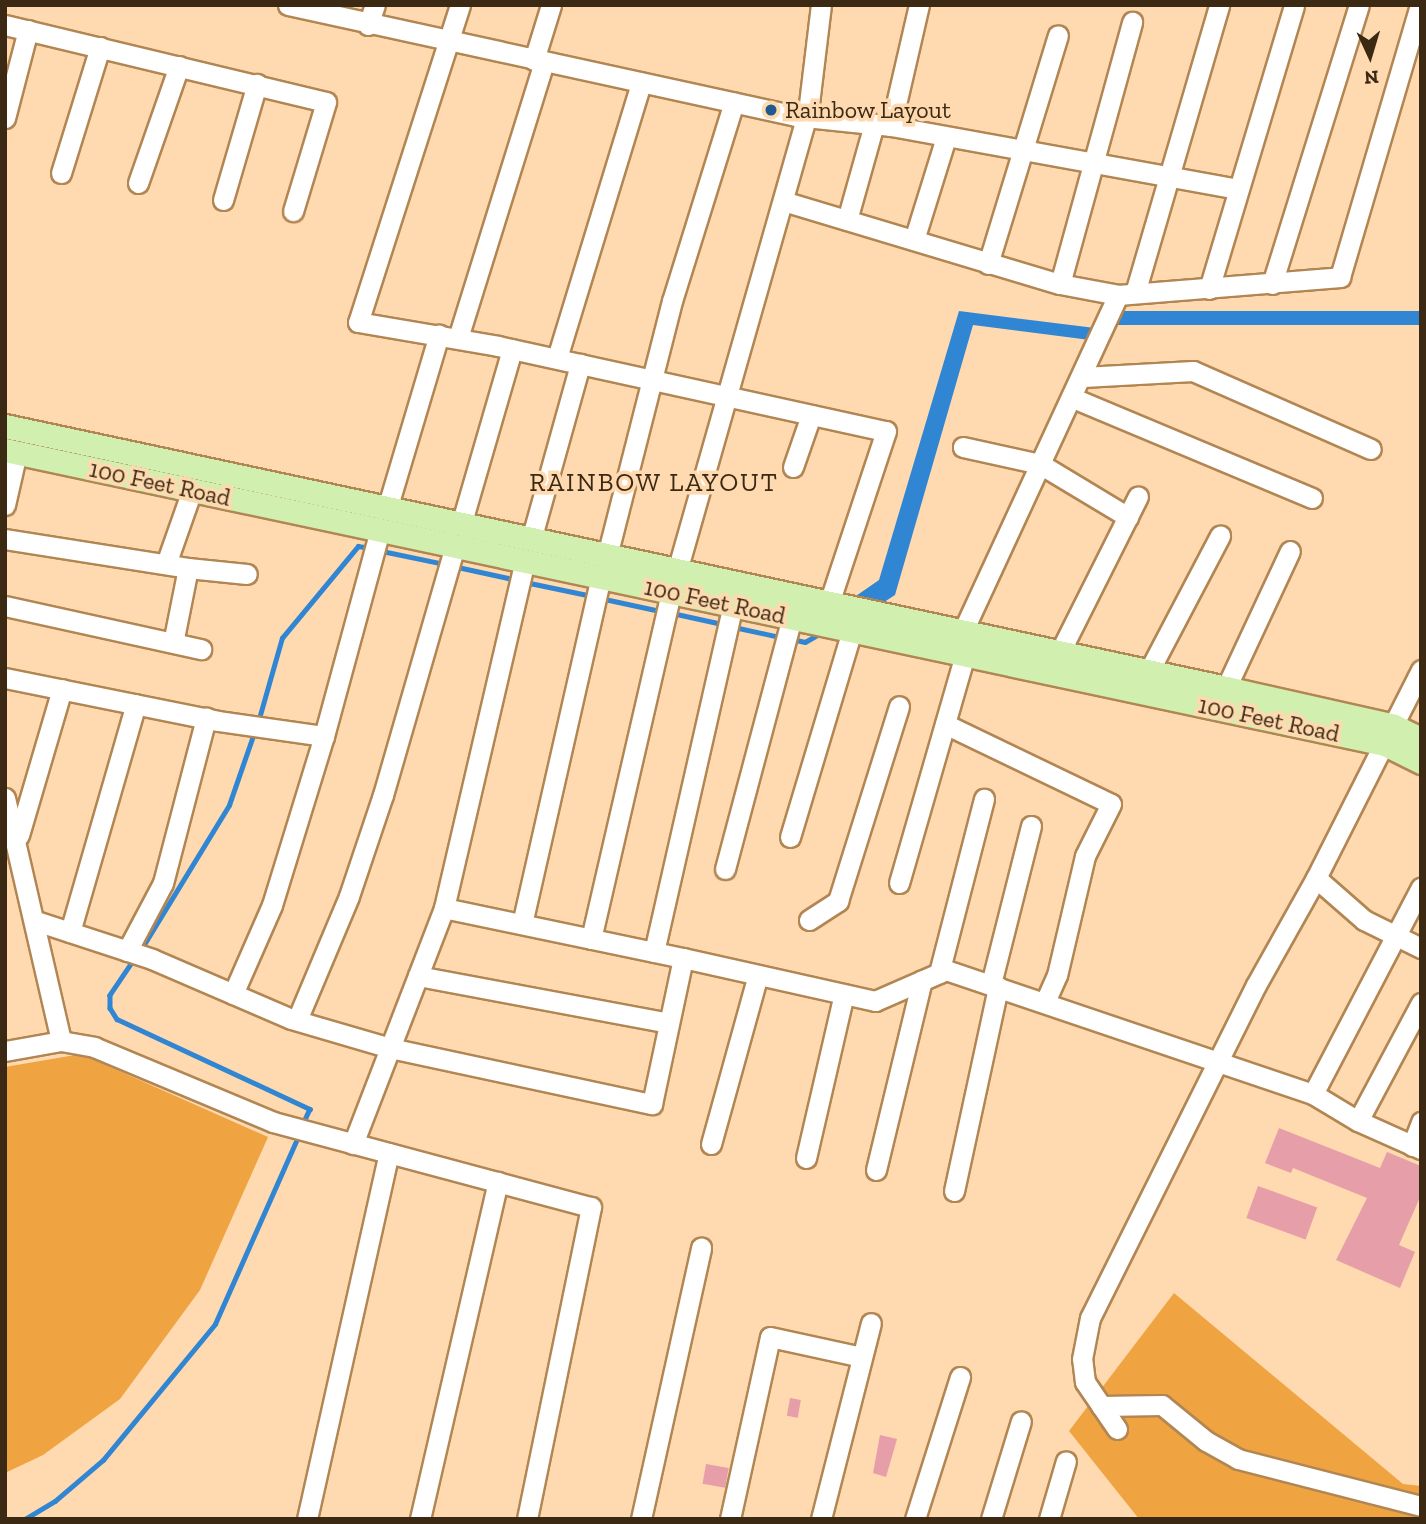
<!DOCTYPE html>
<html>
<head>
<meta charset="utf-8">
<style>
	body { margin:0 }
	#map { position:relative; width:1426px; height:1524px; overflow:hidden; background:#ffd9af; font-family:"Zilla Slab",serif }
	div>[style] { position:absolute }
	[style*='--x'] { left:calc(var(--x)*1px); top:calc(var(--y)*1px); width:calc(var(--w)*1px); rotate:calc(var(--a)*1deg) }
	.green>* { inset:0; background:#efa341 }
	.water>* { inset:0; background:#3186d3; transform-origin:0 0 }
	.stream>* { height:4.5px; margin:-2.25px; padding:0 2.25px; transform-origin:2.25px; border-radius:2.25px; background:#3186d3 }
	.building>* { inset:0; background:#e69ea8; transform-origin:0 0 }
	.roads { filter:drop-shadow(2px 0 #b28653) drop-shadow(-2px 0 #b28653) drop-shadow(0 2px #b28653) drop-shadow(0 -2px #b28653) }
	.minor>* { height:19px; margin:-9.5px; padding:0 9.5px; transform-origin:9.5px; border-radius:9.5px; background:#fff }
	.major>* { height:23px; margin:-11.5px; padding:0 11.5px; transform-origin:11.5px; border-radius:11.5px; background:#d1efaf }
	.dots>* { width:19px; height:19px; translate:-50% -50%; box-sizing:border-box; border:4px solid #ffd9af; border-radius:50% }
	span { translate:-50% -50%; white-space:nowrap; text-align:center; line-height:1.15; -webkit-text-stroke:7px #ffd9af; paint-order:stroke }
	.poi-label { font-size:24px; color:#3b2914 }
	.left { translate:0 -50%; text-align:left }
	.street-label { font-size:24px; color:#3b2914 }
	.neighbourhood-label { font-size:26px; color:#3b2914; letter-spacing:2px }
	.frame { position:absolute; inset:0; border:7px solid #3b2914; pointer-events:none }
	.north { position:absolute; left:1335px; top:21px; width:70px; height:70px; -webkit-text-stroke:5px #ffd9af; paint-order:stroke; rotate:176deg; font-size:19px; font-weight:700; line-height:28px; text-align:center; color:#3b2914 }
	.north::after { content:''; display:block; margin:auto; width:24px; height:32px; background:#3b2914; clip-path:polygon(50% 0,100% 100%,50% 72%,0 100%) }
</style>
</head>
<body>
<div id="map">
	<div class="green">
		<i style="clip-path:polygon(81px 1054px,268px 1137px,200px 1290px,120px 1399px,43px 1455px,5px 1473px,5px 1067px)"></i>
		<i style="clip-path:polygon(1174px 1293px,1403px 1484px,1421px 1486px,1421px 1519px,1139px 1519px,1069px 1431px)"></i>
	</div>
	<div class="water">
		<i style="clip-path:polygon(959px 311px,1095px 328px,1090px 340px,973px 325px,895px 595px,827px 639px,801px 634px,879px 580px)"></i>
		<i style="left:1421px;top:311px;width:14px;height:304px;rotate:90deg"></i>
	</div>
	<div class="stream">
		<i style="--x:382;--y:551;--w:64;--a:11.7"></i>
		<i style="--x:453;--y:566;--w:66;--a:12.3"></i>
		<i style="--x:525;--y:582;--w:68;--a:11.8"></i>
		<i style="--x:600;--y:598;--w:61;--a:12.2"></i>
		<i style="--x:672;--y:613;--w:51;--a:12.4"></i>
		<i style="--x:734;--y:627;--w:47;--a:12.3"></i>
		<i style="--x:792;--y:639;--w:13;--a:13"></i>
		<i style="--x:805;--y:642;--w:16;--a:-30"></i>
		<i style="--x:258;--y:722;--w:87;--a:-74.1"></i>
		<i style="--x:282;--y:638;--w:119;--a:-50.4"></i>
		<i style="--x:358;--y:546;--w:12;--a:9"></i>
		<i style="--x:140;--y:951;--w:171;--a:-58.6"></i>
		<i style="--x:229;--y:805;--w:79;--a:-70.9"></i>
		<i style="--x:135;--y:958;--w:45;--a:124"></i>
		<i style="--x:110;--y:995;--w:13;--a:90"></i>
		<i style="--x:110;--y:1008;--w:13;--a:58"></i>
		<i style="--x:117;--y:1019;--w:213;--a:25"></i>
		<i style="--x:310;--y:1109;--w:19;--a:115"></i>
		<i style="--x:25;--y:1519;--w:35;--a:-31"></i>
		<i style="--x:55;--y:1501;--w:63;--a:-40.5"></i>
		<i style="--x:103;--y:1460;--w:176;--a:-50.5"></i>
		<i style="--x:215;--y:1324;--w:208;--a:-66.1"></i>
	</div>
	<div class="building">
		<i style="clip-path:polygon(1279px 1128px,1380px 1168px,1387px 1152px,1421px 1166px,1421px 1195px,1399px 1245px,1415px 1252px,1400px 1288px,1336px 1260px,1367px 1198px,1293px 1168px,1291px 1173px,1265px 1163px)"></i>
		<i style="left:1258px;top:1186px;width:63px;height:34px;rotate:20deg"></i>
		<i style="left:790px;top:1398px;width:11px;height:18px;rotate:10deg"></i>
		<i style="clip-path:polygon(880px 1435px,897px 1439px,886px 1477px,873px 1473px)"></i>
		<i style="left:706px;top:1464px;width:23px;height:20px;rotate:10deg"></i>
	</div>
	<div class="roads">
		<div class="minor">
			<i style="--x:288;--y:5;--w:520;--a:12.33"></i>
			<i style="--x:796;--y:116;--w:96;--a:6"></i>
			<i style="--x:891;--y:126;--w:352;--a:10.3"></i>
			<i style="--x:460;--y:5;--w:333;--a:107.8"></i>
			<i style="--x:358;--y:322;--w:142;--a:9.7"></i>
			<i style="--x:498;--y:346;--w:397;--a:12.4"></i>
			<i style="--x:886;--y:431;--w:181;--a:108.3"></i>
			<i style="--x:5;--y:25;--w:330;--a:13.5"></i>
			<i style="--x:326;--y:102;--w:114;--a:106.8"></i>
			<i style="--x:368;--y:25;--w:21;--a:-71"></i>
			<i style="--x:534;--y:60;--w:58;--a:-72.8"></i>
			<i style="--x:5;--y:118;--w:91;--a:-75.4"></i>
			<i style="--x:891;--y:126;--w:124;--a:-77"></i>
			<i style="--x:61;--y:173;--w:132;--a:-72.8"></i>
			<i style="--x:138;--y:183;--w:124;--a:-70.7"></i>
			<i style="--x:223;--y:200;--w:121;--a:-73.7"></i>
			<i style="--x:783;--y:201;--w:289;--a:16.7"></i>
			<i style="--x:1060;--y:284;--w:59;--a:10.7"></i>
			<i style="--x:1118;--y:295;--w:223;--a:-4.6"></i>
			<i style="--x:1340;--y:277;--w:284;--a:-73.6"></i>
			<i style="--x:847;--y:220;--w:100;--a:-74.3"></i>
			<i style="--x:914;--y:240;--w:108;--a:-72.7"></i>
			<i style="--x:988;--y:264;--w:239;--a:-73"></i>
			<i style="--x:1060;--y:284;--w:272;--a:-74.6"></i>
			<i style="--x:1272;--y:284;--w:292;--a:-72.7"></i>
			<i style="--x:1209;--y:289;--w:296;--a:-73.3"></i>
			<i style="--x:1135;--y:293;--w:300;--a:-73.7"></i>
			<i style="--x:1118;--y:295;--w:186;--a:114.8"></i>
			<i style="--x:1040;--y:464;--w:103;--a:31.1"></i>
			<i style="--x:458;--y:338;--w:289;--a:-72.7"></i>
			<i style="--x:557;--y:358;--w:288;--a:-73"></i>
			<i style="--x:1083;--y:377;--w:110;--a:-3.1"></i>
			<i style="--x:1193;--y:371;--w:194;--a:23.7"></i>
			<i style="--x:1073;--y:398;--w:259;--a:22.7"></i>
			<i style="--x:793;--y:467;--w:55;--a:-70.9"></i>
			<i style="--x:5;--y:505;--w:54;--a:-77.2"></i>
			<i style="--x:387;--y:509;--w:182;--a:-73.4"></i>
			<i style="--x:461;--y:525;--w:183;--a:-73.8"></i>
			<i style="--x:5;--y:539;--w:185;--a:9"></i>
			<i style="--x:188;--y:568;--w:76;--a:101.3"></i>
			<i style="--x:531;--y:540;--w:183;--a:-74.4"></i>
			<i style="--x:607;--y:556;--w:263;--a:-75.7"></i>
			<i style="--x:672;--y:301;--w:208;--a:-72.7"></i>
			<i style="--x:166;--y:564;--w:78;--a:-70.6"></i>
			<i style="--x:188;--y:568;--w:59;--a:5.8"></i>
			<i style="--x:677;--y:571;--w:477;--a:-74.1"></i>
			<i style="--x:808;--y:112;--w:108;--a:-83.1"></i>
			<i style="--x:5;--y:606;--w:201;--a:12.4"></i>
			<i style="--x:963;--y:631;--w:184;--a:-65.2"></i>
			<i style="--x:1040;--y:464;--w:79;--a:-167.6"></i>
			<i style="--x:1060;--y:652;--w:174;--a:-63.4"></i>
			<i style="--x:1149;--y:671;--w:153;--a:-62.3"></i>
			<i style="--x:5;--y:678;--w:217;--a:11.4"></i>
			<i style="--x:218;--y:721;--w:107;--a:8.1"></i>
			<i style="--x:324;--y:736;--w:213;--a:-74.8"></i>
			<i style="--x:1226;--y:688;--w:151;--a:-65"></i>
			<i style="--x:945;--y:724;--w:184;--a:25.7"></i>
			<i style="--x:1111;--y:804;--w:58;--a:116.6"></i>
			<i style="--x:1085;--y:856;--w:122;--a:103.2"></i>
			<i style="--x:1057;--y:975;--w:30;--a:114"></i>
			<i style="--x:5;--y:798;--w:249;--a:77"></i>
			<i style="--x:19;--y:835;--w:152;--a:-73.6"></i>
			<i style="--x:790;--y:837;--w:216;--a:-73.3"></i>
			<i style="--x:725;--y:869;--w:260;--a:-75.1"></i>
			<i style="--x:1316;--y:878;--w:64;--a:41.2"></i>
			<i style="--x:1364;--y:920;--w:64;--a:26.2"></i>
			<i style="--x:899;--y:883;--w:237;--a:-73.9"></i>
			<i style="--x:809;--y:920;--w:35;--a:-33"></i>
			<i style="--x:838;--y:901;--w:204;--a:-72.6"></i>
			<i style="--x:36;--y:921;--w:122;--a:18.1"></i>
			<i style="--x:152;--y:959;--w:151;--a:23.3"></i>
			<i style="--x:291;--y:1019;--w:103;--a:16.3"></i>
			<i style="--x:390;--y:1048;--w:268;--a:12.1"></i>
			<i style="--x:652;--y:1104;--w:149;--a:-78"></i>
			<i style="--x:683;--y:958;--w:244;--a:-168.2"></i>
			<i style="--x:522;--y:924;--w:356;--a:-77.2"></i>
			<i style="--x:70;--y:932;--w:237;--a:-73.9"></i>
			<i style="--x:591;--y:939;--w:356;--a:-77"></i>
			<i style="--x:127;--y:951;--w:77;--a:-62.1"></i>
			<i style="--x:163;--y:883;--w:171;--a:-75.4"></i>
			<i style="--x:654;--y:952;--w:356;--a:-77.2"></i>
			<i style="--x:683;--y:958;--w:197;--a:12.6"></i>
			<i style="--x:875;--y:1001;--w:77;--a:-23.6"></i>
			<i style="--x:946;--y:970;--w:387;--a:18.7"></i>
			<i style="--x:1313;--y:1094;--w:52;--a:31"></i>
			<i style="--x:1358;--y:1121;--w:69;--a:24"></i>
			<i style="--x:939;--y:973;--w:180;--a:-75.5"></i>
			<i style="--x:418;--y:976;--w:255;--a:10.6"></i>
			<i style="--x:991;--y:984;--w:163;--a:-75.8"></i>
			<i style="--x:233;--y:994;--w:97;--a:-66.3"></i>
			<i style="--x:272;--y:905;--w:177;--a:-72.9"></i>
			<i style="--x:297;--y:1020;--w:134;--a:-67.2"></i>
			<i style="--x:349;--y:896;--w:107;--a:-71.4"></i>
			<i style="--x:383;--y:795;--w:259;--a:-73.9"></i>
			<i style="--x:5;--y:1051;--w:57;--a:-10.1"></i>
			<i style="--x:61;--y:1041;--w:34;--a:10"></i>
			<i style="--x:94;--y:1047;--w:194;--a:22.7"></i>
			<i style="--x:273;--y:1122;--w:329;--a:15"></i>
			<i style="--x:591;--y:1207;--w:318;--a:101.6"></i>
			<i style="--x:1313;--y:1094;--w:233;--a:-62.4"></i>
			<i style="--x:1358;--y:1121;--w:134;--a:-61.9"></i>
			<i style="--x:353;--y:1144;--w:253;--a:-68.9"></i>
			<i style="--x:444;--y:908;--w:356;--a:-76.9"></i>
			<i style="--x:711;--y:1144;--w:175;--a:-74.5"></i>
			<i style="--x:1412;--y:1146;--w:26;--a:-69"></i>
			<i style="--x:806;--y:1158;--w:168;--a:-77"></i>
			<i style="--x:876;--y:1170;--w:195;--a:-76.4"></i>
			<i style="--x:954;--y:1191;--w:209;--a:-77.8"></i>
			<i style="--x:1101;--y:1406;--w:61;--a:-0.9"></i>
			<i style="--x:1162;--y:1405;--w:57;--a:39.3"></i>
			<i style="--x:1206;--y:1441;--w:37;--a:29"></i>
			<i style="--x:1238;--y:1459;--w:189;--a:14.4"></i>
			<i style="--x:1117;--y:1429;--w:57;--a:-124.2"></i>
			<i style="--x:1085;--y:1382;--w:23;--a:-97"></i>
			<i style="--x:1082;--y:1359;--w:42;--a:-79"></i>
			<i style="--x:1090;--y:1318;--w:372;--a:-63.5"></i>
			<i style="--x:1256;--y:985;--w:123;--a:-60.7"></i>
			<i style="--x:1316;--y:878;--w:233;--a:-63.2"></i>
			<i style="--x:307;--y:1519;--w:375;--a:-77.4"></i>
			<i style="--x:420;--y:1519;--w:346;--a:-77"></i>
			<i style="--x:641;--y:1519;--w:278;--a:-77.5"></i>
			<i style="--x:730;--y:1519;--w:186;--a:-77.6"></i>
			<i style="--x:770;--y:1337;--w:94;--a:12.3"></i>
			<i style="--x:821;--y:1519;--w:202;--a:-75.7"></i>
			<i style="--x:915;--y:1519;--w:149;--a:-72.4"></i>
			<i style="--x:991;--y:1519;--w:102;--a:-73"></i>
			<i style="--x:1049;--y:1519;--w:60;--a:-73.7"></i>
		</div>
		<div class="major">
			<i style="--x:5;--y:426;--w:1249;--a:12.11"></i>
			<i style="--x:1226;--y:688;--w:172;--a:12.7"></i>
			<i style="--x:1394;--y:726;--w:30;--a:26"></i>
			<i style="--x:5;--y:450;--w:1411;--a:12.03"></i>
			<i style="--x:1385;--y:744;--w:40;--a:26.6"></i>
		</div>
	</div>
	<div class="dots">
		<i style="left:771px;top:110px;background:#1e5a91"></i>
	</div>
	<div class="poi-label">
		<span class="left" style="left:785px;top:110px">Rainbow Layout</span>
	</div>
	<div class="street-label">
		<span style="left:160px;top:483px;rotate:12deg">100 Feet Road</span>
		<span style="left:715px;top:601px;rotate:12deg">100 Feet Road</span>
		<span style="left:1269px;top:719px;rotate:12deg">100 Feet Road</span>
	</div>
	<div class="neighbourhood-label">
		<span style="left:654px;top:483px">RAINBOW LAYOUT</span>
	</div>
	<div class="frame"></div>
	<div class="north">N</div>
</div>
</body>
</html>
